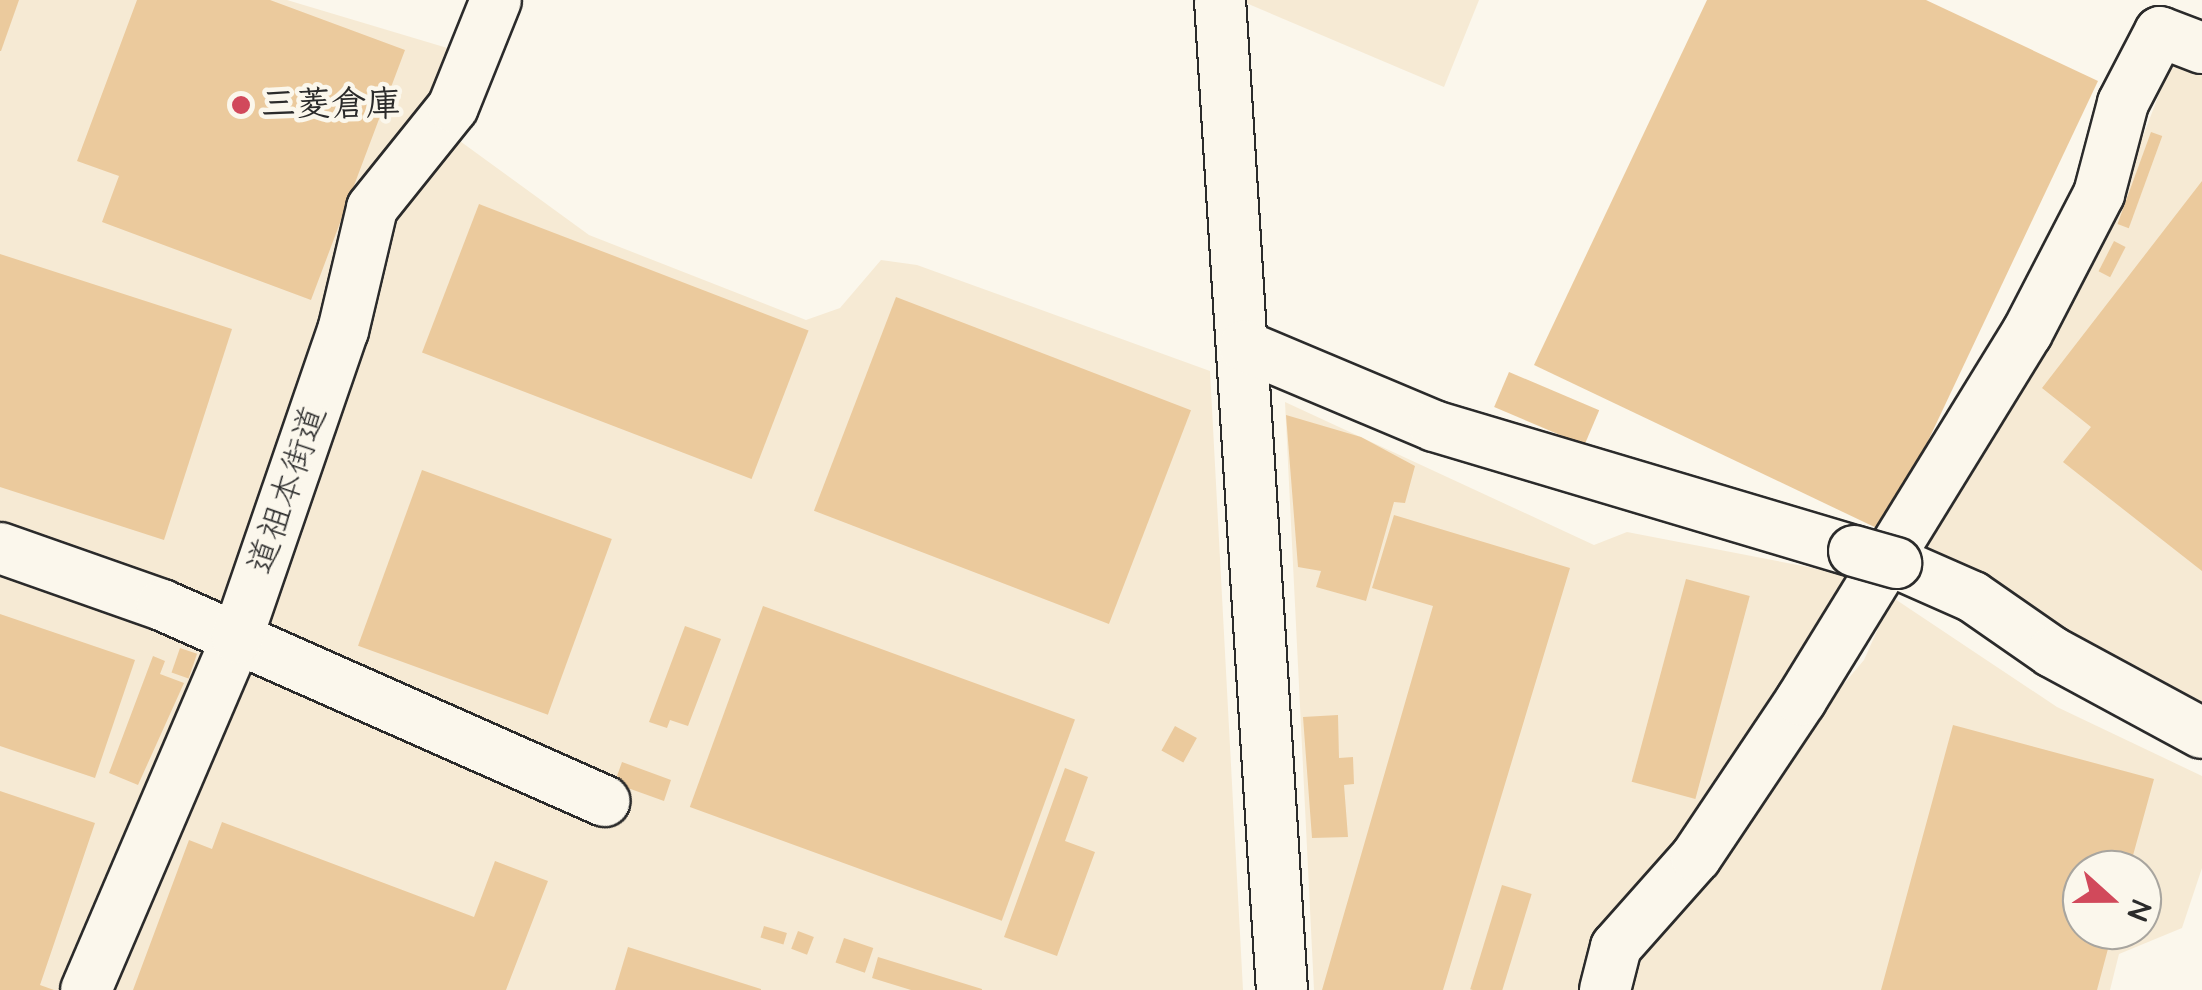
<!DOCTYPE html>
<html>
<head>
<meta charset="utf-8">
<style>
	body { margin:0 }
	#map { position:relative; width:2202px; height:990px; overflow:hidden; background:#fbf7ec; font-family:"Architects Daughter","Klee One",sans-serif }
	div>[style] { position:absolute }
	[style*='--x'] { left:calc(var(--x)*1px); top:calc(var(--y)*1px); width:calc(var(--w)*1px); rotate:calc(var(--a)*1deg) }
	.built>* { inset:0; background:#f6ead4 }
	.building>* { inset:0; background:#ebca9d; transform-origin:0 0 }
	.roads { filter:drop-shadow(2px 0 #2b2b2b) drop-shadow(-2px 0 #2b2b2b) drop-shadow(0 2px #2b2b2b) drop-shadow(0 -2px #2b2b2b) }
	.minor>* { height:50px; margin:-25px; padding:0 25px; transform-origin:25px; border-radius:25px; background:#fbf7ec }
	.bridges { filter:drop-shadow(2px 0 #2b2b2b) drop-shadow(-2px 0 #2b2b2b) drop-shadow(0 2px #2b2b2b) drop-shadow(0 -2px #2b2b2b) }
	.minor-bridge>* { height:50px; margin:-25px; padding:0 25px; transform-origin:25px; border-radius:25px; background:#fbf7ec }
	.dots>* { width:28px; height:28px; translate:-50% -50%; box-sizing:border-box; border:5px solid #fbf7ec; border-radius:50% }
	span { translate:-50% -50%; white-space:nowrap; text-align:center; line-height:1.15; -webkit-text-stroke:9px #fbf7ec; paint-order:stroke }
	.poi-label { font-size:35px; color:#2b2b2b; font-weight:700 }
	.left { translate:0 -50%; text-align:left }
	.street-label { font-size:35px; color:#2b2b2b }
	.north { position:absolute; left:2062px; top:850px; width:100px; height:100px; box-sizing:border-box; background:#fbf7ec; border:2px solid #a8a59f; border-radius:50%; rotate:111deg; font-size:28px; font-weight:700; line-height:40px; text-align:center; color:#2b2b2b }
	.north::after { content:''; display:block; margin:auto; width:35px; height:45px; background:#d1495b; clip-path:polygon(50% 0,100% 100%,50% 72%,0 100%) }
</style>
</head>
<body>
<div id="map">
	<div class="built">
		<i style="clip-path:polygon(0 0,287px 0,454px 50px,453px 136px,589px 235px,806px 320px,840px 308px,881px 260px,917px 265px,1210px 371px,1243px 990px,0 990px)"></i>
		<i style="clip-path:polygon(1239px 0,1479px 0,1444px 87px)"></i>
		<i style="clip-path:polygon(2175px 52px,2202px 62px,2202px 715px,2026px 613px,1999px 584px,1920px 543px,2006px 415px,2104px 239px)"></i>
		<i style="clip-path:polygon(1285px 402px,1594px 545px,1627px 532px,1855px 576px,1595px 990px,1314px 990px)"></i>
		<i style="clip-path:polygon(evenodd,1892px 597px,2057px 707px,2202px 776px,2202px 868px,2182px 928px,2119px 954px,2110px 990px,1630px 990px,1633px 963px,1763px 779px,1864px 660px,1892px 597px,2082px 870px,2142px 870px,2142px 930px,2082px 930px,2082px 870px)"></i>
	</div>
	<div class="building">
		<i style="clip-path:polygon(0 0,19px 0,1px 51px,0 51px)"></i>
		<i style="clip-path:polygon(137px 0,270px 0,405px 50px,311px 300px,102px 222px,119px 176px,77px 161px)"></i>
		<i style="clip-path:polygon(1707px 0,1926px 0,2098px 81px,1885px 532px,1534px 365px)"></i>
		<i style="left:2151px;top:132px;width:12px;height:98px;rotate:20deg"></i>
		<i style="clip-path:polygon(2202px 181px,2202px 571px,2063px 462px,2091px 427px,2042px 388px)"></i>
		<i style="left:479px;top:204px;width:353px;height:159px;rotate:21deg"></i>
		<i style="left:2114px;top:241px;width:13px;height:34px;rotate:27deg"></i>
		<i style="clip-path:polygon(0 254px,232px 329px,164px 540px,0 487px)"></i>
		<i style="left:896px;top:297px;width:316px;height:229px;rotate:21deg"></i>
		<i style="left:1509px;top:372px;width:98px;height:38px;rotate:23deg"></i>
		<i style="clip-path:polygon(1286px 415px,1361px 437px,1415px 466px,1405px 503px,1394px 502px,1366px 601px,1316px 587px,1321px 571px,1298px 567px)"></i>
		<i style="left:422px;top:470px;width:202px;height:187px;rotate:20deg"></i>
		<i style="clip-path:polygon(1394px 515px,1570px 568px,1443px 990px,1322px 990px,1433px 606px,1372px 588px)"></i>
		<i style="left:1686px;top:579px;width:66px;height:210px;rotate:15deg"></i>
		<i style="left:763px;top:606px;width:332px;height:214px;rotate:20deg"></i>
		<i style="clip-path:polygon(0 614px,135px 660px,95px 778px,0 746px)"></i>
		<i style="clip-path:polygon(685px 626px,721px 639px,688px 726px,670px 720px,667px 728px,649px 722px)"></i>
		<i style="left:180px;top:648px;width:18px;height:26px;rotate:19deg"></i>
		<i style="clip-path:polygon(153px 656px,165px 661px,160px 674px,184px 683px,138px 785px,109px 773px)"></i>
		<i style="clip-path:polygon(1338px 715px,1339px 758px,1353px 757px,1354px 784px,1344px 785px,1348px 837px,1312px 838px,1303px 717px)"></i>
		<i style="clip-path:polygon(1953px 725px,2154px 779px,2129px 870px,2082px 870px,2082px 930px,2113px 930px,2097px 990px,1881px 990px)"></i>
		<i style="left:1175px;top:726px;width:25px;height:28px;rotate:29deg"></i>
		<i style="clip-path:polygon(622px 762px,671px 780px,664px 801px,625px 787px,617px 776px)"></i>
		<i style="clip-path:polygon(1065px 768px,1088px 777px,1065px 841px,1095px 852px,1057px 956px,1004px 937px)"></i>
		<i style="clip-path:polygon(0 791px,95px 823px,40px 985px,54px 990px,0 990px)"></i>
		<i style="clip-path:polygon(222px 822px,474px 917px,495px 861px,548px 881px,506px 990px,133px 990px,189px 840px,212px 849px)"></i>
		<i style="left:1502px;top:885px;width:31px;height:109px;rotate:17deg"></i>
		<i style="left:764px;top:926px;width:24px;height:12px;rotate:17deg"></i>
		<i style="left:798px;top:931px;width:17px;height:19px;rotate:21deg"></i>
		<i style="left:844px;top:938px;width:31px;height:26px;rotate:19deg"></i>
		<i style="clip-path:polygon(628px 947px,761px 989px,761px 990px,615px 990px)"></i>
		<i style="clip-path:polygon(878px 957px,982px 989px,982px 990px,911px 990px,872px 978px)"></i>
	</div>
	<div class="roads">
		<div class="minor">
			<i style="--x:1220;--y:0;--w:992;--a:86.42"></i>
			<i style="--x:1244;--y:346;--w:206;--a:22.8"></i>
			<i style="--x:1434;--y:426;--w:438;--a:16.6"></i>
			<i style="--x:0;--y:548;--w:172;--a:19.4"></i>
			<i style="--x:162;--y:605;--w:484;--a:23.9"></i>
			<i style="--x:1896;--y:563;--w:84;--a:23.8"></i>
			<i style="--x:1973;--y:597;--w:96;--a:34.8"></i>
			<i style="--x:2052;--y:652;--w:170;--a:28.4"></i>
			<i style="--x:86;--y:990;--w:383;--a:-66.8"></i>
			<i style="--x:237;--y:638;--w:325;--a:-71"></i>
			<i style="--x:343;--y:331;--w:126;--a:-76.7"></i>
			<i style="--x:372;--y:208;--w:129;--a:-51.3"></i>
			<i style="--x:453;--y:107;--w:115;--a:-68.1"></i>
			<i style="--x:1605;--y:990;--w:44;--a:-75.7"></i>
			<i style="--x:1616;--y:947;--w:120;--a:-48.4"></i>
			<i style="--x:1696;--y:857;--w:189;--a:-56.2"></i>
			<i style="--x:1801;--y:700;--w:431;--a:-58.4"></i>
			<i style="--x:2027;--y:333;--w:157;--a:-62.6"></i>
			<i style="--x:2099;--y:194;--w:94;--a:-75.2"></i>
			<i style="--x:2123;--y:103;--w:80;--a:-62.5"></i>
			<i style="--x:2160;--y:32;--w:45;--a:20.9"></i>
		</div>
	</div>
	<div class="bridges">
		<div class="minor-bridge">
			<i style="--x:1854;--y:551;--w:44;--a:15.9"></i>
		</div>
	</div>
	<div class="dots">
		<i style="left:241px;top:105px;background:#d1495b"></i>
	</div>
	<div class="poi-label">
		<span class="left" style="left:261px;top:105px">三菱倉庫</span>
	</div>
	<div class="street-label">
		<span style="left:288px;top:490px;rotate:-71deg">道祖本街道</span>
	</div>
	<div class="north">N</div>
</div>
</body>
</html>
